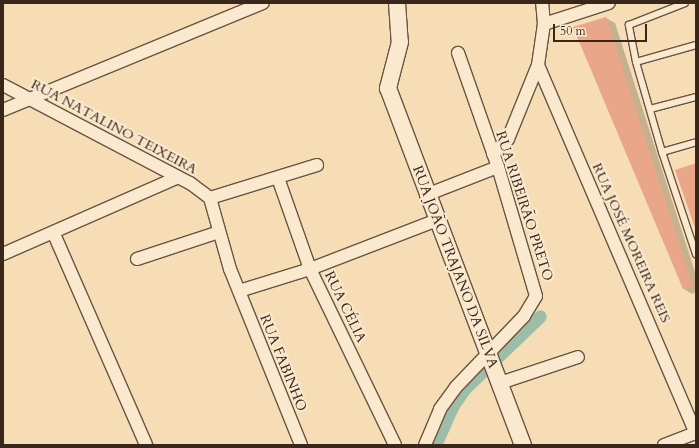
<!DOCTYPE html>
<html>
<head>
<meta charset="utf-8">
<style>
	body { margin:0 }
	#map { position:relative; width:699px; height:448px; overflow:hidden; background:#f7ddb5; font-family:Cardo,serif }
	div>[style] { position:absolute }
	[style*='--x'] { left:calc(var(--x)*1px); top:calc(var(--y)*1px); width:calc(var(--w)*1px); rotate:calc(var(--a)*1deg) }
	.shadow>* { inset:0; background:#0003 }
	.canal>* { height:13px; margin:-6.5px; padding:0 6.5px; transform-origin:6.5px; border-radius:6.5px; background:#9ebda9 }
	.building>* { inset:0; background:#eaa689 }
	.roads { filter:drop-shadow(1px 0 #685442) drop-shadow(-1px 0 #685442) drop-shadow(0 1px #685442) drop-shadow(0 -1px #685442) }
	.lane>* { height:6px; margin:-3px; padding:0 3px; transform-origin:3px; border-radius:3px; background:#fae9cf }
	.street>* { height:12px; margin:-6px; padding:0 6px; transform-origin:6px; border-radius:6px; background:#fae9cf }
	.secondary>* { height:16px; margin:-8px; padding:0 8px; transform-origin:8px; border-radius:8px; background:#fae9cf }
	span { translate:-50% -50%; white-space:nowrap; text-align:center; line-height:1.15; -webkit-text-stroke:4px #fae9cf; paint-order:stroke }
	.street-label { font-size:14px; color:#39271c }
	.frame { position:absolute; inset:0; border:4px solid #39271c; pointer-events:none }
	.scale { position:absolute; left:553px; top:24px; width:94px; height:18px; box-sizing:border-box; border:2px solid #39271c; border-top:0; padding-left:5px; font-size:12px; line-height:14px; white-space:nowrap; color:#39271c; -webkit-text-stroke:3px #fae9cf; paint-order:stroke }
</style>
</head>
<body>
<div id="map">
	<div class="shadow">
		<i style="clip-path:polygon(606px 18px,615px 23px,696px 275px,696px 292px,692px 294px,684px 289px,575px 28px)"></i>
	</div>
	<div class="canal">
		<i style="--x:435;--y:445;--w:44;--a:-65.8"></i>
		<i style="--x:453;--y:405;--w:19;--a:-55"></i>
		<i style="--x:464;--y:389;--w:105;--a:-43.8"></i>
	</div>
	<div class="building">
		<i style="clip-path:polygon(606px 17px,693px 286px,683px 289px,573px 27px)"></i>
		<i style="clip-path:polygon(696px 163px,696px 231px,675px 170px)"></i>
	</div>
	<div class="roads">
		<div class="lane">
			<i style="--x:696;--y:45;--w:62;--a:164.2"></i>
			<i style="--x:636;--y:62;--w:94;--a:73.9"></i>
			<i style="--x:662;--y:152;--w:35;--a:-16"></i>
			<i style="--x:636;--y:62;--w:38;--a:-101"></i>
			<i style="--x:629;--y:25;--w:60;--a:-21.4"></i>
			<i style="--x:650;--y:109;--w:48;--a:-14.6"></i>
			<i style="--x:662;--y:152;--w:108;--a:71.6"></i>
		</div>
		<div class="street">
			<i style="--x:544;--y:24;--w:68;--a:-17.9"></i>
			<i style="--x:538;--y:65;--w:401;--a:66.8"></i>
			<i style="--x:3;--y:85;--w:211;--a:27.7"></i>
			<i style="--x:190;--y:183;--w:25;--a:37"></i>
			<i style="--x:3;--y:110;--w:281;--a:-22.4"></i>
			<i style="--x:493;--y:154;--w:21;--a:-45"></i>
			<i style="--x:508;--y:139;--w:80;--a:-67.9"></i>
			<i style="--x:538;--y:65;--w:41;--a:-81.7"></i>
			<i style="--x:544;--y:24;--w:21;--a:-95"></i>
			<i style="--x:278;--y:178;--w:96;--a:70.6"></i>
			<i style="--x:310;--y:269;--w:195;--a:64.2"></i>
			<i style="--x:426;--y:195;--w:77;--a:-21.3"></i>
			<i style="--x:210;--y:198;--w:74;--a:74.3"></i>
			<i style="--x:230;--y:269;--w:190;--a:68"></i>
			<i style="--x:210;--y:198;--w:112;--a:-17.1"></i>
			<i style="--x:54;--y:234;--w:230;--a:66.4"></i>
			<i style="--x:3;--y:254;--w:191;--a:-23.7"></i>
			<i style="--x:137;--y:259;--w:86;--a:-18.2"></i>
			<i style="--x:239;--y:291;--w:74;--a:-17.2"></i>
			<i style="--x:310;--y:269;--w:136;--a:-21.1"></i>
			<i style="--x:500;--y:383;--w:82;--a:-18.4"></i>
			<i style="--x:425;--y:445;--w:39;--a:-67"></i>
			<i style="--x:440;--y:409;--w:27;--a:-54"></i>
			<i style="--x:456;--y:387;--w:98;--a:-46.2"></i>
			<i style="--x:524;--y:316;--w:23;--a:-59"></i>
			<i style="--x:536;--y:296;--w:134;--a:-106.4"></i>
			<i style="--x:498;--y:167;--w:121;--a:-109.3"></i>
			<i style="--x:664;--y:445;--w:34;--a:-21"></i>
		</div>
		<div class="secondary">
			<i style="--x:397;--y:3;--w:39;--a:86"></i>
			<i style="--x:400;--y:42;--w:48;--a:104.6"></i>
			<i style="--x:388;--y:88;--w:382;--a:69.3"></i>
		</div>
	</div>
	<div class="street-label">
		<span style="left:114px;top:127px;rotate:28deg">RUA NATALINO TEIXEIRA</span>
		<span style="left:524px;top:206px;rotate:72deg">RUA RIBEIRÃO PRETO</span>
		<span style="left:631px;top:243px;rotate:66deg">RUA JOSÉ MOREIRA REIS</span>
		<span style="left:455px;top:267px;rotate:69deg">RUA JOÃO TRAJANO DA SILVA</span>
		<span style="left:345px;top:307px;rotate:64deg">RUA CÉLIA</span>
		<span style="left:283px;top:363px;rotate:68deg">RUA FABINHO</span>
	</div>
	<div class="frame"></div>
	<div class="scale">50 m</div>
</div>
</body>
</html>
